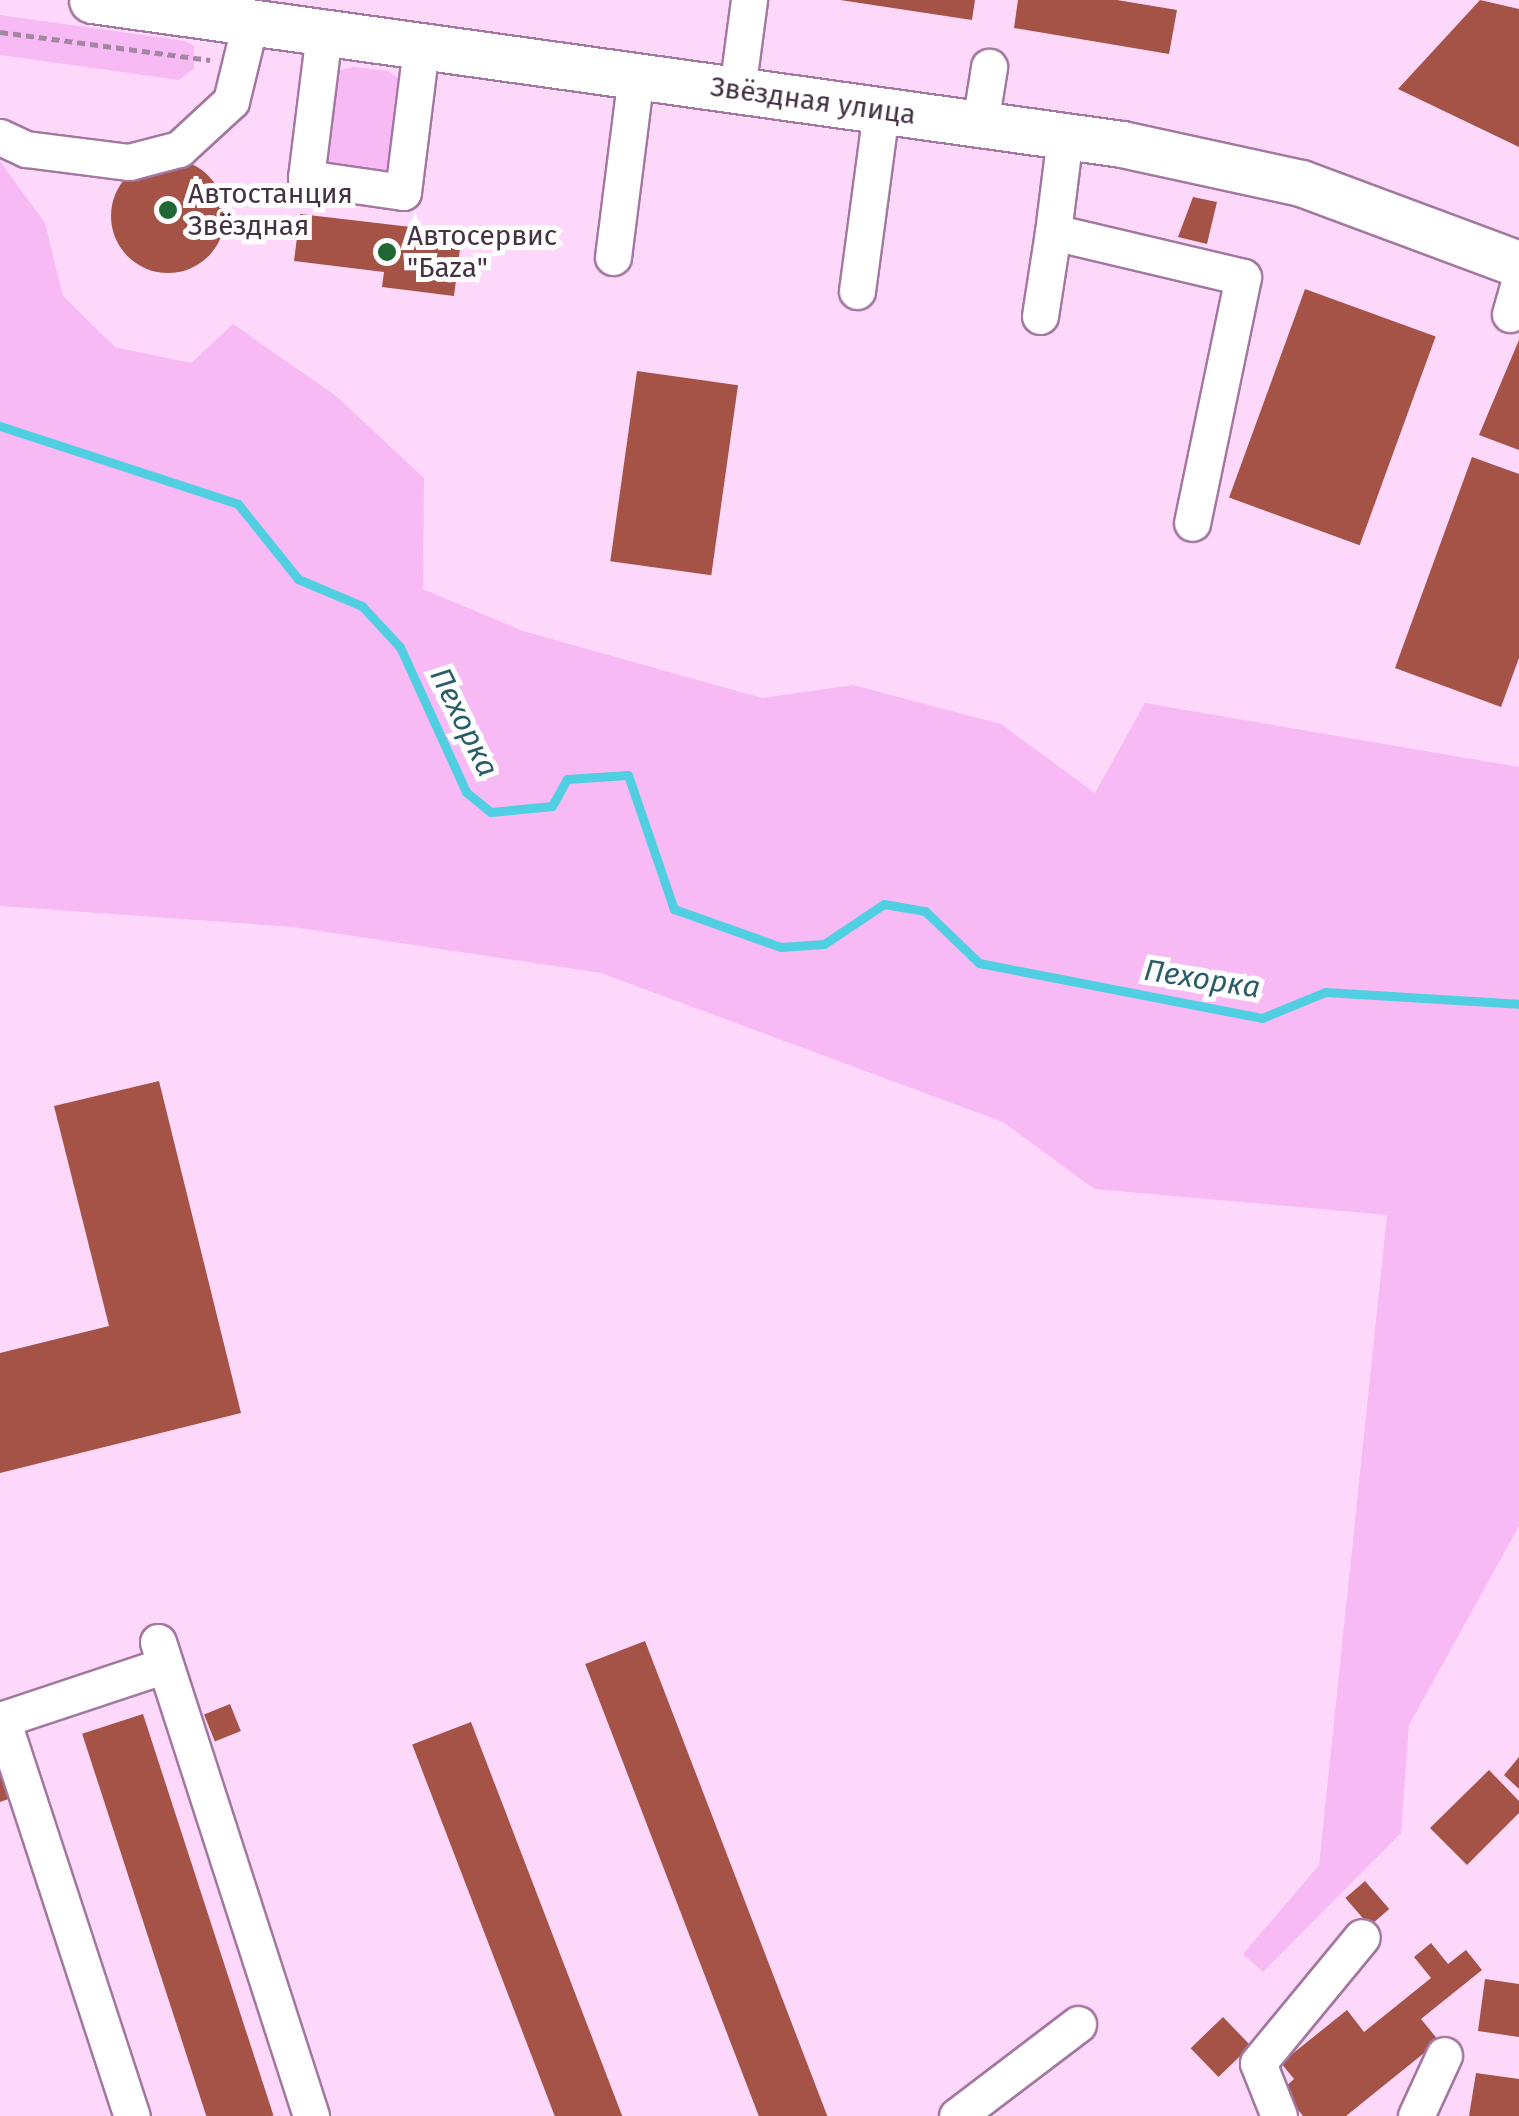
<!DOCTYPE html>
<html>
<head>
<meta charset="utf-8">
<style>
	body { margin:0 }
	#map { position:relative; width:1519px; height:2116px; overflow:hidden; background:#fed8fa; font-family:"Fira Sans",sans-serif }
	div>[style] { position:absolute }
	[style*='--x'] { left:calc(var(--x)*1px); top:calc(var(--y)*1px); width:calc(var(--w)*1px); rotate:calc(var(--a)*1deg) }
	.green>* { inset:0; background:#f8baf4 }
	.stream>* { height:9px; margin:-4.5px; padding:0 4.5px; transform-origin:4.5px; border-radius:4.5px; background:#50cfe2 }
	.building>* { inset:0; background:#a55247; transform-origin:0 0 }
	.round { border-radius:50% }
	.path>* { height:5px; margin-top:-2.5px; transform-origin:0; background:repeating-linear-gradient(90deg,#a387a0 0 8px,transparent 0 13px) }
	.roads { filter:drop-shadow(2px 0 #a378a0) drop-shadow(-2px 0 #a378a0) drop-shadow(0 2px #a378a0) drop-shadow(0 -2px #a378a0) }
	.minor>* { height:35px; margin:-17.5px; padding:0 17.5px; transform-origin:17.5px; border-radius:17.5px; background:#fff }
	.major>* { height:45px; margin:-22.5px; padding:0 22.5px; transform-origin:22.5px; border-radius:22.5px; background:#fff }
	.dots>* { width:28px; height:28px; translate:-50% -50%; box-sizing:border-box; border:5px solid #fff; border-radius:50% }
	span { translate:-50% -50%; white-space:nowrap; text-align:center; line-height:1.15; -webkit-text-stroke:10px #fff; paint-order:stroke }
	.street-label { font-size:28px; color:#443243 }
	.poi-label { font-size:28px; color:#443243 }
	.left { translate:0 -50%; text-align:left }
	.water-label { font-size:30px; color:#295e66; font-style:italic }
</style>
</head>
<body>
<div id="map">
	<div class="green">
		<i style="clip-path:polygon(0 15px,185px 41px,194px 46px,194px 69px,179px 80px,0 55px)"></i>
		<i style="clip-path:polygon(354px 67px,387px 71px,399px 78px,403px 92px,393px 157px,386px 169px,372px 173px,340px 169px,327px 161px,324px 148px,333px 82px,340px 70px)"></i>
		<i style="clip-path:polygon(0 161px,45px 223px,63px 296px,115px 347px,191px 363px,233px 324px,336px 396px,424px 478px,423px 589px,523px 631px,762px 698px,853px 685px,1001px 724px,1095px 793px,1145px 703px,1519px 767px,1519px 1526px,1409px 1725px,1401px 1833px,1263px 1972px,1243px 1954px,1319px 1865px,1387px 1215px,1094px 1189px,1003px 1122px,601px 973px,293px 927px,0 906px)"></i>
	</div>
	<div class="stream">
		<i style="--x:0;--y:426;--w:250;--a:18.1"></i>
		<i style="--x:238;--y:504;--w:96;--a:51.3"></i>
		<i style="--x:298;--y:579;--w:69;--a:22.9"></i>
		<i style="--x:362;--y:606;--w:56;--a:47.2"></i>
		<i style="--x:400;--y:647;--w:159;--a:65.5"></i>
		<i style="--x:466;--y:792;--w:32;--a:39"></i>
		<i style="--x:491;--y:812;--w:61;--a:-5.6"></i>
		<i style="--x:552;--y:806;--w:31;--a:-61"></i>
		<i style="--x:567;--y:779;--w:61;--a:-3.8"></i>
		<i style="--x:628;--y:775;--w:142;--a:71.1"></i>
		<i style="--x:674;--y:909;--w:114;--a:19.6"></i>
		<i style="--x:781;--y:947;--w:43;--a:-4"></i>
		<i style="--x:824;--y:944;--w:72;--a:-33.7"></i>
		<i style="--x:884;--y:904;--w:42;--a:9.7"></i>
		<i style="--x:925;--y:911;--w:75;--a:43.9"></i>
		<i style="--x:979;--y:963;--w:288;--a:11"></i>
		<i style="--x:1262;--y:1018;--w:68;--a:-22.4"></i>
		<i style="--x:1325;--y:992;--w:194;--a:3.5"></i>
	</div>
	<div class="building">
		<i style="clip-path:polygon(840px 0,975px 0,972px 20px)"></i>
		<i style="clip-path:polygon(1018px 0,1117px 0,1177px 10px,1169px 54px,1014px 28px)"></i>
		<i style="clip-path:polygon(1480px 0,1519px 9px,1519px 147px,1398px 89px)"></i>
		<i class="round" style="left:111px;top:159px;width:114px;height:114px"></i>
		<i style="clip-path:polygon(1193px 197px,1217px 202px,1207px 244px,1178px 237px)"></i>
		<i style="clip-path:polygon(300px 214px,462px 233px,454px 296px,382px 287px,384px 272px,294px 261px)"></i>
		<i style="left:1305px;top:289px;width:139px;height:222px;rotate:20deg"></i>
		<i style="clip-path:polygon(1519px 340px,1519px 450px,1479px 435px)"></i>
		<i style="left:637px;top:371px;width:102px;height:192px;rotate:8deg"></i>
		<i style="clip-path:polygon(1472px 457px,1519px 474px,1519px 658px,1501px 707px,1395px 668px)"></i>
		<i style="clip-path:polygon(159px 1081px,241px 1413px,0 1473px,0 1353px,109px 1326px,54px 1106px)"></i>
		<i style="left:645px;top:1641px;width:509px;height:64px;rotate:69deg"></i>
		<i style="left:230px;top:1704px;width:29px;height:28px;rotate:68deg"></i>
		<i style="left:143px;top:1714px;width:422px;height:64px;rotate:72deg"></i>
		<i style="left:471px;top:1722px;width:422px;height:63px;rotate:69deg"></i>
		<i style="clip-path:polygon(1519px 1757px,1519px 1789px,1504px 1775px)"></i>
		<i style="clip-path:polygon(5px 1770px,14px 1797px,0 1802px,0 1771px)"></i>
		<i style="clip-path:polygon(1489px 1770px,1519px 1801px,1519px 1813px,1467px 1865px,1430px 1828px)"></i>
		<i style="left:1365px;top:1881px;width:37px;height:26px;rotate:49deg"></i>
		<i style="clip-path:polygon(1431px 1943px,1448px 1964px,1466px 1950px,1482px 1970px,1421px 2019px,1439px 2041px,1346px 2116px,1303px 2116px,1282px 2090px,1294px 2079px,1281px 2063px,1347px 2010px,1364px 2032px,1431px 1978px,1414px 1957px)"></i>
		<i style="clip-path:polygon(1485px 1979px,1519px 1984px,1519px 2037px,1478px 2031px)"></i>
		<i style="left:1223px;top:2017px;width:40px;height:45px;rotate:46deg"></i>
		<i style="clip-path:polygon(1476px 2073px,1519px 2079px,1519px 2116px,1469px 2116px)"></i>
	</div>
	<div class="path">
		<i style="--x:0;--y:32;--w:212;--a:7.6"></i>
	</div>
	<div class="roads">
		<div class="minor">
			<i style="--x:324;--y:33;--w:146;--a:97.1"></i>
			<i style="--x:306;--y:178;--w:98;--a:8.2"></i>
			<i style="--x:403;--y:192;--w:146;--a:-82.9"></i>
			<i style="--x:737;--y:90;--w:91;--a:-82.4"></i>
			<i style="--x:980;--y:124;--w:58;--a:-81"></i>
			<i style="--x:1065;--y:136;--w:97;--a:97.1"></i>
			<i style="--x:1053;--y:232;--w:195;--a:13.3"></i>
			<i style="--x:1243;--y:277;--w:251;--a:101.7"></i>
			<i style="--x:0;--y:137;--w:29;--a:25"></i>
			<i style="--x:26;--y:149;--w:104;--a:7.2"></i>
			<i style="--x:129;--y:162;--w:52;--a:-14.6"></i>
			<i style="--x:179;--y:149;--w:71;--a:-42.7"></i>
			<i style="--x:231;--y:101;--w:80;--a:-76.3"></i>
			<i style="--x:613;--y:257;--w:182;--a:-82.8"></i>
			<i style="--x:857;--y:291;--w:183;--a:-82.4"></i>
			<i style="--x:1510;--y:314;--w:32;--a:-74"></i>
			<i style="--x:1040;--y:316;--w:85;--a:-81.2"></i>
			<i style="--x:158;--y:1642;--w:498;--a:72.1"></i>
			<i style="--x:2;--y:1719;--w:418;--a:71.9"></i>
			<i style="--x:0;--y:1720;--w:174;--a:-18.4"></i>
			<i style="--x:957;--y:2116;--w:152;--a:-37.2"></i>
			<i style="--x:1279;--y:2116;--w:57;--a:-111.6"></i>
			<i style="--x:1258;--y:2063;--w:163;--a:-50.5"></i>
			<i style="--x:1416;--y:2116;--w:67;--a:-65.3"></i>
		</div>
		<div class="major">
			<i style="--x:92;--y:0;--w:1040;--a:7.96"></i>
			<i style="--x:1122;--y:144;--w:183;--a:12.3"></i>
			<i style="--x:1301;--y:183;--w:233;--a:20.4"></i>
		</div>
	</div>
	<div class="dots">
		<i style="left:168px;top:210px;background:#216734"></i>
		<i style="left:387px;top:252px;background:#216734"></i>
	</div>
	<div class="street-label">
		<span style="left:813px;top:101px;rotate:8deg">Звёздная улица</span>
	</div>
	<div class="poi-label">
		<span class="left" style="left:188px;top:210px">Автостанция<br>Звёздная</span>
		<span class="left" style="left:407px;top:252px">Автосервис<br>"Баzа"</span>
	</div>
	<div class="water-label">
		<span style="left:464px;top:722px;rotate:64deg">Пехорка</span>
		<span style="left:1202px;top:979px;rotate:9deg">Пехорка</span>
	</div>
</div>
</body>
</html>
